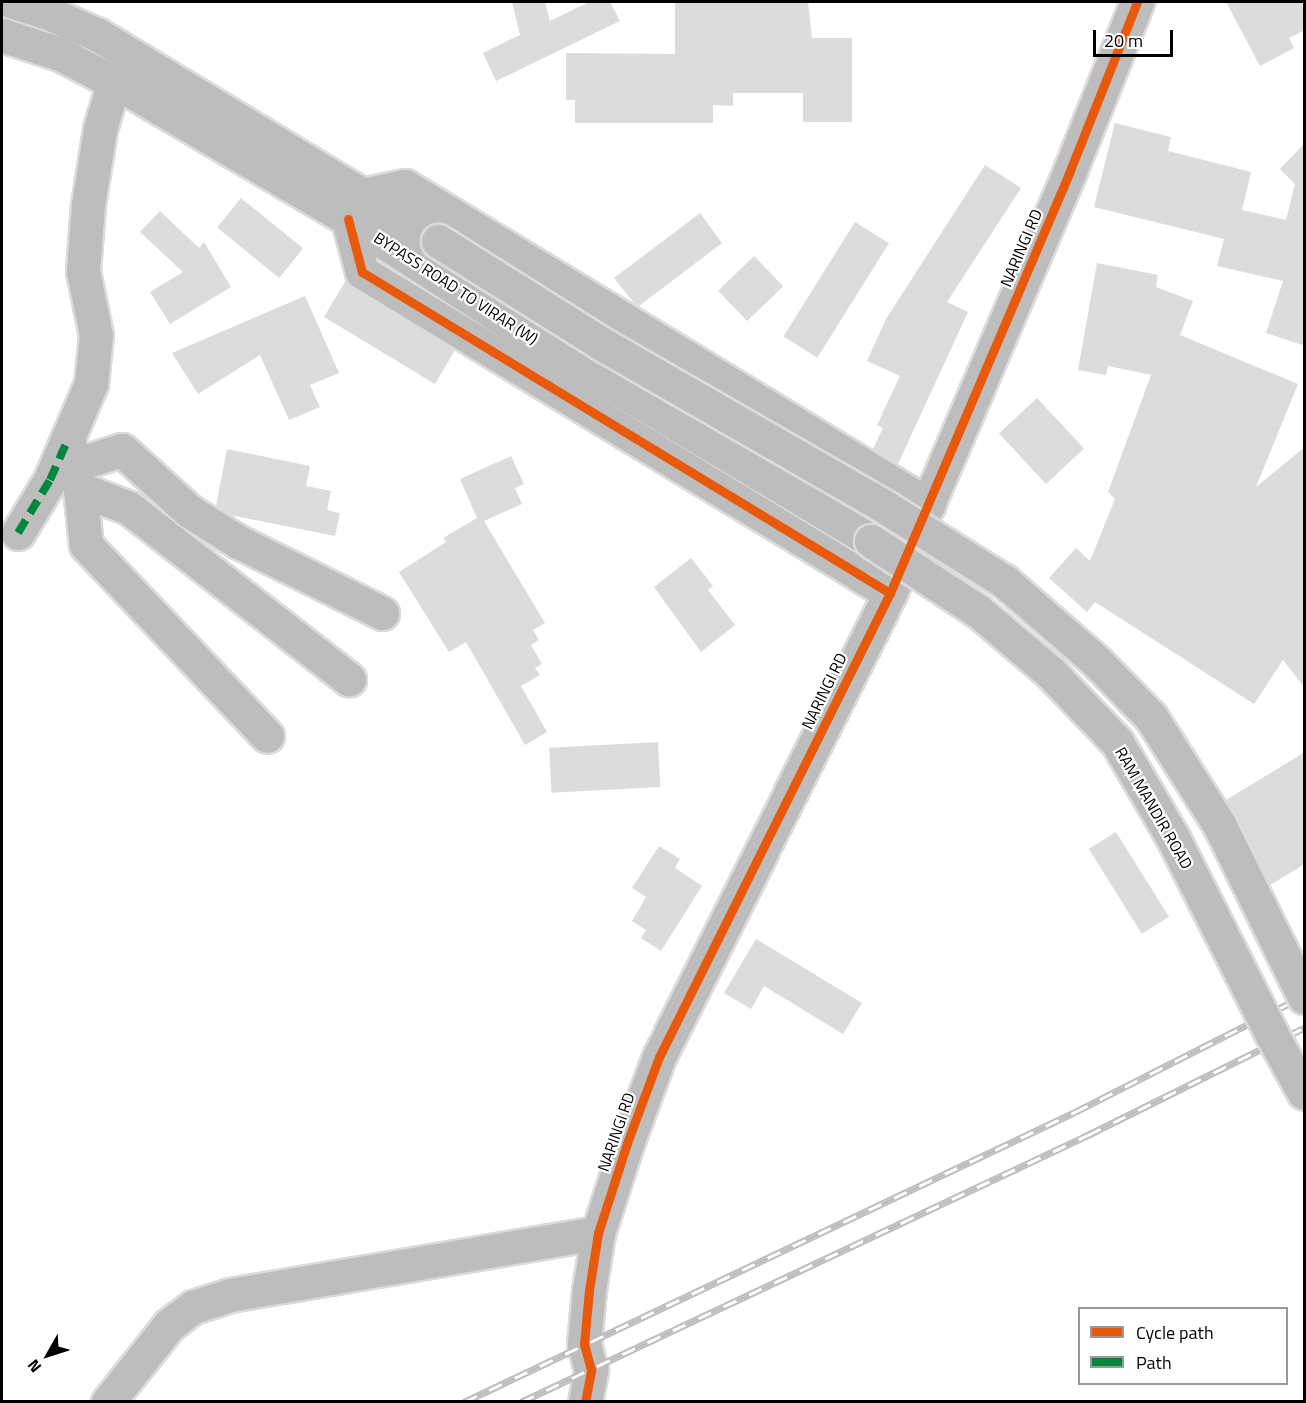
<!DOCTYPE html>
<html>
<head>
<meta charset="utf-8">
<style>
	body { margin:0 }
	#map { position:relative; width:1306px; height:1403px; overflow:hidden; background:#fff; font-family:"Titillium Web",sans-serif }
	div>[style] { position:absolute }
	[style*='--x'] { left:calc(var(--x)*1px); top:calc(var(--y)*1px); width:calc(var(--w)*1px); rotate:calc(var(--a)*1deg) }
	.building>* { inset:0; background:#dcdcdc; transform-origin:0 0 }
	.roads { filter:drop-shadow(2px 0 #dbdbdb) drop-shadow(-2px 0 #dbdbdb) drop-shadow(0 2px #dbdbdb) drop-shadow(0 -2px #dbdbdb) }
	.minor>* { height:33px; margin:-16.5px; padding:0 16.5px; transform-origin:16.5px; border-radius:16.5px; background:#bdbdbd }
	.major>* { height:33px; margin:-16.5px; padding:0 16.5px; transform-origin:16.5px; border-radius:16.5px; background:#bdbdbd }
	.rail>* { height:7px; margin-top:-3.5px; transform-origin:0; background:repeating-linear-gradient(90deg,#fff 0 14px,#bdbdbd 0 28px); box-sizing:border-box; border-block:2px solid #bdbdbd }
	.bridges { filter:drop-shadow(2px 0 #dbdbdb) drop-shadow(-2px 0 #dbdbdb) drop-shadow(0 2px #dbdbdb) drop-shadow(0 -2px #dbdbdb) }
	.major-bridge>* { height:33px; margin:-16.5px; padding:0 16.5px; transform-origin:16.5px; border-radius:16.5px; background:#bdbdbd }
	.quiet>* { height:8px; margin-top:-4px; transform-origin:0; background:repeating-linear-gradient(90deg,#00873e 0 15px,transparent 0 23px) }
	.cycleway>* { height:9px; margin:-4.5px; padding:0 4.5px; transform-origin:4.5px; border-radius:4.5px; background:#e8590c }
	span { translate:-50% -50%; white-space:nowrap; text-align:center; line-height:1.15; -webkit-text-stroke:4.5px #fff; paint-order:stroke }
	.street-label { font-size:16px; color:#000 }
	.frame { position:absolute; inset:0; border:3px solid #000; pointer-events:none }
	.legend { position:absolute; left:1078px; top:1307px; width:210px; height:78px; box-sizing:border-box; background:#fff; border:2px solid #999; margin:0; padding:8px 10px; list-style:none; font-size:18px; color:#000 }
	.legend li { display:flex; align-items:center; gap:12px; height:30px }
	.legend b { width:30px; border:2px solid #999 }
	.north { position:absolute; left:18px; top:1325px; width:60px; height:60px; -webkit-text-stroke:4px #fff; paint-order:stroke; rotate:231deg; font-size:16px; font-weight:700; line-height:24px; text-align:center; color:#000 }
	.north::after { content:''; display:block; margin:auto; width:21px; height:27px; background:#000; clip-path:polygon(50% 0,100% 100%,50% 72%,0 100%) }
	.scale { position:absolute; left:1093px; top:30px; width:80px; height:27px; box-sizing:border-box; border:3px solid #000; border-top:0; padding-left:8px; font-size:18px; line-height:21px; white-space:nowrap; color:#000; -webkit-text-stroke:4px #fff; paint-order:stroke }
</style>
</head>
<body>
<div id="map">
	<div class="building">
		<i style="clip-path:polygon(512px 2px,545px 2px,550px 21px,589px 2px,610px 2px,620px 21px,496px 81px,483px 53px,520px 35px)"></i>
		<i style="clip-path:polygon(675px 2px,808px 2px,812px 38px,852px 38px,852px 122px,803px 122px,803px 93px,733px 93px,733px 106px,713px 105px,713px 123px,575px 123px,575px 100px,566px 100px,566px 53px,675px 54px)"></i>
		<i style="clip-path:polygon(1226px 2px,1305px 2px,1305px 30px,1289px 38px,1294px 48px,1260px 66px)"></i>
		<i style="clip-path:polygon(1115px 123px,1171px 137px,1168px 151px,1251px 172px,1242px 210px,1286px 220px,1295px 184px,1280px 169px,1305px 143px,1305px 346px,1266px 333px,1283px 281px,1217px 266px,1224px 239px,1094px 207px)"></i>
		<i style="clip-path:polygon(985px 165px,1021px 188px,947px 302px,968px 312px,898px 464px,873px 449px,883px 428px,877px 425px,900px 376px,867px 361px,886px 319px)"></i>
		<i style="left:241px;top:198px;width:80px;height:38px;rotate:39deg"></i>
		<i style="clip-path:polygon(160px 211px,199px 248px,204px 242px,231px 287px,170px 324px,150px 292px,183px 272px,140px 232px)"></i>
		<i style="clip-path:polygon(700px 213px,722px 243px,639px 306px,635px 304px,614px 278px)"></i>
		<i style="left:855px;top:222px;width:40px;height:135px;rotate:32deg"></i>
		<i style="left:754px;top:256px;width:42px;height:50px;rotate:46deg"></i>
		<i style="clip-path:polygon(1097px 263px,1158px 275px,1156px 287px,1193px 301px,1180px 335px,1298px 384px,1256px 487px,1305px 447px,1305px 688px,1283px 660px,1254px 704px,1095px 602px,1087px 612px,1049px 578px,1076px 548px,1090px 561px,1115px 499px,1108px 492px,1151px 375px,1108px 366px,1106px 375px,1078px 370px)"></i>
		<i style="clip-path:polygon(346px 280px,352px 288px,455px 350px,435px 384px,324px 317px)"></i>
		<i style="clip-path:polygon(305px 296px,339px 373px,310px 385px,320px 407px,289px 420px,260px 355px,198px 394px,172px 353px)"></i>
		<i style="left:1037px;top:398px;width:69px;height:52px;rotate:47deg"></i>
		<i style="clip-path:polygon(227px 449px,310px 466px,306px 486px,331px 491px,327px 510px,340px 513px,335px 536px,230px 515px,216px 506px)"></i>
		<i style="clip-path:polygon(511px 456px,524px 484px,515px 488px,522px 504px,484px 521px,545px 623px,533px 630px,539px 640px,531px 645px,542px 664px,535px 668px,540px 675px,521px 686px,547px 732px,525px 745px,466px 642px,449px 652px,399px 572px,446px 542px,443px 538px,477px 518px,460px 479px)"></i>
		<i style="clip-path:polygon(691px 558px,713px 586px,708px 590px,735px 625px,701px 652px,654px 587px)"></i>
		<i style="left:658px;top:742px;width:45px;height:109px;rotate:87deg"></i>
		<i style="clip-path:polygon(1305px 752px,1305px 864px,1270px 885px,1226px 800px)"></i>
		<i style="left:1116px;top:832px;width:100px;height:32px;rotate:58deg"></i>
		<i style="clip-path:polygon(659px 846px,680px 859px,675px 868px,702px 886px,661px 951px,641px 938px,646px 930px,632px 921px,646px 897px,632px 888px)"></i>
		<i style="clip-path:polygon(756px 939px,862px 1003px,843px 1034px,764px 986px,751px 1009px,724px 993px)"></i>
	</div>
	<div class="roads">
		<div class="minor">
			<i style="--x:363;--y:195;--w:43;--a:-12.1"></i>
			<i style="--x:405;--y:186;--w:613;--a:31.33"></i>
			<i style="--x:348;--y:219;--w:55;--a:75.2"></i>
			<i style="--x:362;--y:272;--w:618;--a:31.3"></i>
			<i style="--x:68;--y:439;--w:51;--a:76.5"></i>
			<i style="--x:80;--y:489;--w:56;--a:83.9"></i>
			<i style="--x:86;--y:545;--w:263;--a:46.5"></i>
			<i style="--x:74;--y:465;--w:50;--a:-17.4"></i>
			<i style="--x:122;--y:450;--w:91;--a:42.3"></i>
			<i style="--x:189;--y:511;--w:57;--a:32"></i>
			<i style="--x:237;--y:541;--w:162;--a:26.4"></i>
			<i style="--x:80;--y:489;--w:53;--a:21.2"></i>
			<i style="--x:129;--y:508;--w:279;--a:37.9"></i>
			<i style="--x:18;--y:533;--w:62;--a:-58.9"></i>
			<i style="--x:50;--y:480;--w:104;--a:-66.9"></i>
			<i style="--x:91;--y:384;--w:49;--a:-84.2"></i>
			<i style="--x:96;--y:335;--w:65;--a:-101.5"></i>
			<i style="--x:83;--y:271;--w:66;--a:-85.7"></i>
			<i style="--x:88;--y:205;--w:77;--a:-81"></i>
			<i style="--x:100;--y:129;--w:50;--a:-73.7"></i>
			<i style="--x:108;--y:1402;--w:98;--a:-51.6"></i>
			<i style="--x:169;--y:1325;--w:30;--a:-37"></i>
			<i style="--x:193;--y:1307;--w:39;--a:-18"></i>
			<i style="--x:230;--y:1295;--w:373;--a:-9.6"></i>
			<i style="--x:585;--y:1402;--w:33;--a:-79"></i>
			<i style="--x:591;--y:1370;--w:27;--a:-105"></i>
			<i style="--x:584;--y:1344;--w:54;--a:-84.7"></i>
			<i style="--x:589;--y:1290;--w:58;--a:-81"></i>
			<i style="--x:598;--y:1233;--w:95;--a:-72.1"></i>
			<i style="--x:627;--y:1143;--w:92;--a:-69.6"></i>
			<i style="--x:659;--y:1057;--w:518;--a:-63.53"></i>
			<i style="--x:890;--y:593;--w:457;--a:-66.9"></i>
			<i style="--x:1069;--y:173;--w:184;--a:-68.3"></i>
		</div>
		<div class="major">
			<i style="--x:13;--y:2;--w:34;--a:17"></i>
			<i style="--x:46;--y:12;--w:57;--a:23.9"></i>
			<i style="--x:98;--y:35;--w:398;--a:31.2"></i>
			<i style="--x:2;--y:35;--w:61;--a:18.1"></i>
			<i style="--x:60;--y:54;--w:78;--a:27.6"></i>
			<i style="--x:129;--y:90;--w:254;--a:30.5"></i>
			<i style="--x:348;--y:219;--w:207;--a:32.8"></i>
			<i style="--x:522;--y:331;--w:407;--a:31"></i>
		</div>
	</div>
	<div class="rail">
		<i style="--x:464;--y:1402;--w:676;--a:-25.39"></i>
		<i style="--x:1075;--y:1112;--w:257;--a:-26.9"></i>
		<i style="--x:521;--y:1402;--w:627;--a:-25.22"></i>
		<i style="--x:1088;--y:1135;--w:241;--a:-26.4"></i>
	</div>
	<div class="bridges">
		<div class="major-bridge">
			<i style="--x:438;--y:241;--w:194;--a:32.1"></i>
			<i style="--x:602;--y:344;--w:327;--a:29.9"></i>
			<i style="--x:885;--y:507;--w:140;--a:31.9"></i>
			<i style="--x:1004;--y:581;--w:121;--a:41"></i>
			<i style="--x:1095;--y:660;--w:80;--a:45.5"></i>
			<i style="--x:1151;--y:717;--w:127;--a:57.6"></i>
			<i style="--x:1219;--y:824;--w:193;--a:63.8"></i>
			<i style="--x:871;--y:541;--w:128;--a:33.2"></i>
			<i style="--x:978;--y:611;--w:94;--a:40.3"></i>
			<i style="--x:1050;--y:672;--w:97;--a:46.3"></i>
			<i style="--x:1117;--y:742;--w:111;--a:59.7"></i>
			<i style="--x:1173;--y:838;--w:218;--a:63.3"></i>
			<i style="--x:1271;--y:1033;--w:68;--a:61.2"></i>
		</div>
	</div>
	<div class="quiet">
		<i style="--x:18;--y:533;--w:62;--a:-58.9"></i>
		<i style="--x:50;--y:480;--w:45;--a:-66.3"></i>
	</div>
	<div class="cycleway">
		<i style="--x:348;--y:219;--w:55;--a:75.2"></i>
		<i style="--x:362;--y:272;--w:618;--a:31.3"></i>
		<i style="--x:585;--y:1402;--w:33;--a:-79"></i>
		<i style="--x:591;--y:1370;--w:27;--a:-105"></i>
		<i style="--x:584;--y:1344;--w:54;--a:-84.7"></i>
		<i style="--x:589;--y:1290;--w:58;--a:-81"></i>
		<i style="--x:598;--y:1233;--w:95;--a:-72.1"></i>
		<i style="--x:627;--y:1143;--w:92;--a:-69.6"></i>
		<i style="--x:659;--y:1057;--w:518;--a:-63.53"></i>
		<i style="--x:890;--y:593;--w:457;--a:-66.9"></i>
		<i style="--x:1069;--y:173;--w:184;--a:-68.3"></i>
	</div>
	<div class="street-label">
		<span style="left:1021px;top:248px;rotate:-67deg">NARINGI RD</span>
		<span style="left:456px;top:288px;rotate:33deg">BYPASS ROAD TO VIRAR (W)</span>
		<span style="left:824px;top:691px;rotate:-64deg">NARINGI RD</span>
		<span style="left:1154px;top:808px;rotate:60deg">RAM MANDIR ROAD</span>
		<span style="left:616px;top:1132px;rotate:-71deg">NARINGI RD</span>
	</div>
	<div class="frame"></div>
	<ul class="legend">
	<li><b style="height:8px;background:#e8590c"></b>Cycle path</li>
	<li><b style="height:8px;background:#00873e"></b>Path</li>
	</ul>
	<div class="north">N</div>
	<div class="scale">20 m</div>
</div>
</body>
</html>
